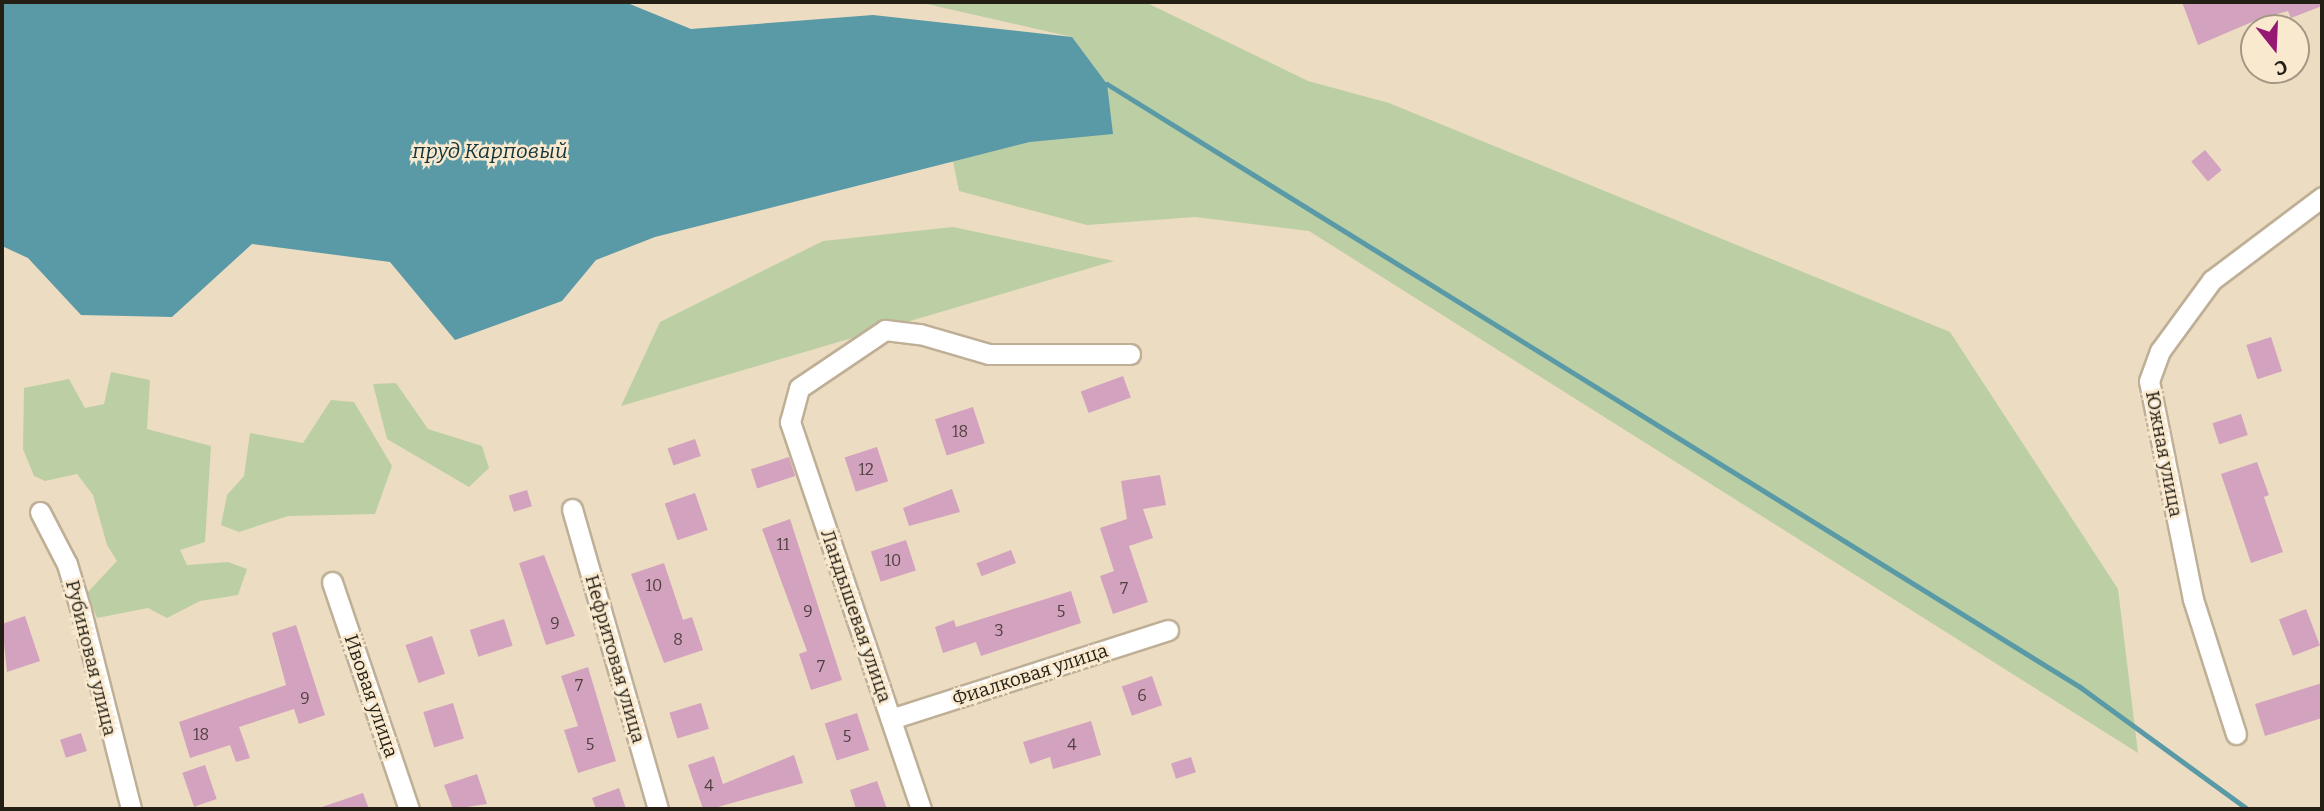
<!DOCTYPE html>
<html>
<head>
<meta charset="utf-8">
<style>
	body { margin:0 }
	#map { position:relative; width:2324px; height:811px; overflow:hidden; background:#ecdcc2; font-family:Bitter,serif }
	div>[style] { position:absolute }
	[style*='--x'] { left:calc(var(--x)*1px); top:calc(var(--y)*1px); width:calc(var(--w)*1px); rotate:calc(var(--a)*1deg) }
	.green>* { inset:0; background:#bccfa4 }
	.water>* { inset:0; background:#5a9aa7 }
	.stream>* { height:5px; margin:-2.5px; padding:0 2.5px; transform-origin:2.5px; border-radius:2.5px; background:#5a9aa7 }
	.building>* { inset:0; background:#d3a2be; transform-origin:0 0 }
	.roads { filter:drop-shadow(2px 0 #beaf96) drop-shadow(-2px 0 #beaf96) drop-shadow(0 2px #beaf96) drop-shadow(0 -2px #beaf96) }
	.street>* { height:19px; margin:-9.5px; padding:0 9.5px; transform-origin:9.5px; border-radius:9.5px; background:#fff }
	span { translate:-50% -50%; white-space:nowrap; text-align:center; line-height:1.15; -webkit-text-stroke:5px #f9e9cf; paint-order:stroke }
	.number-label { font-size:16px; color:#50403f }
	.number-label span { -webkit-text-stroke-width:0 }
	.street-label { font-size:19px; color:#241f15 }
	.water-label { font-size:21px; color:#14353b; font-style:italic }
	.frame { position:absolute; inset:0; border:4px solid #241f15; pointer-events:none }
	.north { position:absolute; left:2240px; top:14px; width:70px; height:70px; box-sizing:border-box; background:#f9e9cf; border:2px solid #a49885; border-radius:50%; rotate:162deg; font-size:19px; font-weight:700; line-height:28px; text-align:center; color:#241f15 }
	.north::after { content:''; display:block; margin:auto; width:24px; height:32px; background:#951872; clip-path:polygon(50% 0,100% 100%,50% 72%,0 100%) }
</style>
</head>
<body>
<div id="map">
	<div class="green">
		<i style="clip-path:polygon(918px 2px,1145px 2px,1308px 81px,1389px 103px,1950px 332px,2118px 589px,2138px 753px,1309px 231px,1195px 217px,1087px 225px,959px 191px,953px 161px,1030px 142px,1072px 37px)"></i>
		<i style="clip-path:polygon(953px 227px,1114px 261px,621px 406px,660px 322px,823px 241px)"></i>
		<i style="clip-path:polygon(111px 372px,150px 380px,147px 429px,211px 446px,205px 542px,180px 550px,187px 565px,228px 562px,247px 569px,238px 595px,200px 601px,167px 618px,148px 608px,97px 618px,87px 593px,117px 561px,107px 545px,93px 495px,77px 474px,45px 481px,34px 476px,23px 449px,24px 388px,69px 379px,85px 408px,104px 404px)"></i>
		<i style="clip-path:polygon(396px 383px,428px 429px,482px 446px,489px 468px,469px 487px,387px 439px,373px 384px)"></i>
		<i style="clip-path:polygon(331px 400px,354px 402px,392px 466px,375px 514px,288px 516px,239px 532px,221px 525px,227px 495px,244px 476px,250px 433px,303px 443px)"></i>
	</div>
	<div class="water">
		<i style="clip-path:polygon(2px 2px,625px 2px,691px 29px,873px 15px,1072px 37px,1107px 84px,1113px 134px,1030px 142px,655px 237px,596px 260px,562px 301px,455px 340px,390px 262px,252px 244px,172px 317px,81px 315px,28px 258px,2px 246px)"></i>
	</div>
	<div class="stream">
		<i style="--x:1107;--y:84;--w:1145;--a:31.79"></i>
		<i style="--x:2080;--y:687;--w:207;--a:36.1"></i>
	</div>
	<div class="building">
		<i style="clip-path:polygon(2182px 2px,2322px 2px,2322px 6px,2291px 18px,2288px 11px,2259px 19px,2198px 45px)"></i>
		<i style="left:2205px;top:150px;width:26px;height:18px;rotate:50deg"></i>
		<i style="left:2271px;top:337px;width:36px;height:26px;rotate:72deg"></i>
		<i style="left:1123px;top:376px;width:23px;height:45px;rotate:70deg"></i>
		<i style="left:973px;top:407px;width:38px;height:40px;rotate:72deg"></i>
		<i style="left:2241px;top:414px;width:22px;height:30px;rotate:72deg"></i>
		<i style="left:695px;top:439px;width:18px;height:29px;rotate:71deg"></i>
		<i style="left:877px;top:447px;width:36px;height:34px;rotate:72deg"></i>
		<i style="left:789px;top:457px;width:20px;height:40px;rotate:72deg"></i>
		<i style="clip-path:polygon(2257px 462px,2269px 495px,2264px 497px,2283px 552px,2251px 563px,2221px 474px)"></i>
		<i style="clip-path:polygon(1160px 475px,1166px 505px,1143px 509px,1153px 538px,1129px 546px,1148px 602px,1113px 614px,1100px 576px,1114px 571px,1100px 528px,1127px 519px,1121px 481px)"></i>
		<i style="clip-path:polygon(952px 489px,960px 512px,909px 526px,903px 508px)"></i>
		<i style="left:527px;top:490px;width:17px;height:19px;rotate:73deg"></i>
		<i style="left:695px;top:493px;width:39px;height:32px;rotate:71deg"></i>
		<i style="clip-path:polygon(790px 519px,842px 680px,811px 690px,799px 654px,807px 651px,762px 529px)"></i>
		<i style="left:906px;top:540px;width:32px;height:37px;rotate:72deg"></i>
		<i style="left:1011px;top:550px;width:14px;height:37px;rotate:69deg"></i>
		<i style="clip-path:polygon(544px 555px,575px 636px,546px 645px,519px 563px)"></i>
		<i style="clip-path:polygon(664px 563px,683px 620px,692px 617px,703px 650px,664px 663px,631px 574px)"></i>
		<i style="clip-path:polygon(1071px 591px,1081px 623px,981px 656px,976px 642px,943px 653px,935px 627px,954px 620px,956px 627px)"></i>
		<i style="left:2306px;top:609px;width:39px;height:29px;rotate:69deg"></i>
		<i style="clip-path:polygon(25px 616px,40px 661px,7px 672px,2px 624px)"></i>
		<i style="left:504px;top:619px;width:28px;height:36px;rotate:72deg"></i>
		<i style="clip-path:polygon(296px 625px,325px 715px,299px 724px,294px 709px,239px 727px,250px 758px,236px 762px,230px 745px,190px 758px,179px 722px,286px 685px,272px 633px)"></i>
		<i style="left:432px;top:636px;width:40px;height:28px;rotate:71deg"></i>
		<i style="clip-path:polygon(588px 667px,616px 761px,578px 773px,564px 730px,578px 726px,561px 676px)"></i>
		<i style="left:1152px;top:676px;width:31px;height:32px;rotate:71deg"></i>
		<i style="clip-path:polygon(2322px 683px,2322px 718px,2265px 736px,2255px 704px)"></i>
		<i style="left:453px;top:703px;width:37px;height:31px;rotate:73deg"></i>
		<i style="left:701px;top:703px;width:27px;height:33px;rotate:73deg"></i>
		<i style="left:857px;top:713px;width:39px;height:34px;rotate:72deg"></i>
		<i style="clip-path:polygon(1091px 721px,1101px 755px,1053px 769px,1050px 757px,1030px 764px,1023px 742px)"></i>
		<i style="left:81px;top:733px;width:19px;height:22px;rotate:72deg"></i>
		<i style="clip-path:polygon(794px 755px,803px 783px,711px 809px,703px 809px,688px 765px,714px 756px,723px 784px)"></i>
		<i style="left:1191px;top:757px;width:16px;height:21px;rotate:72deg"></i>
		<i style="left:205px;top:765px;width:36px;height:24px;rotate:71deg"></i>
		<i style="clip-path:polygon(477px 774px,487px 804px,453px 809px,444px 785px)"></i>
		<i style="clip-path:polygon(877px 781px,887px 809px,856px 809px,850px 790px)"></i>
		<i style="clip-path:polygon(619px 788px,626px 809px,596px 809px,592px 798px)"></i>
		<i style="clip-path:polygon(363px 793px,369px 809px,323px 809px,322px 807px)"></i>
	</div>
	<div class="roads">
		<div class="street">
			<i style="--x:572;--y:509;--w:312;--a:74"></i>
			<i style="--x:40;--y:512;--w:59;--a:62.6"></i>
			<i style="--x:67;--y:564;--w:49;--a:73.4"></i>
			<i style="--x:81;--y:611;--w:204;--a:75.8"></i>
			<i style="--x:332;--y:582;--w:240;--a:71.3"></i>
			<i style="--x:891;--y:719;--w:291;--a:-17.8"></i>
			<i style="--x:2236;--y:734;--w:142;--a:-107.7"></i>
			<i style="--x:2193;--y:599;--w:222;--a:-101.4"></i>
			<i style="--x:2149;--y:381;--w:32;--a:-70"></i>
			<i style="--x:2160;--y:351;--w:88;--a:-53.8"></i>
			<i style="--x:2212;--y:280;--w:138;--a:-37"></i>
			<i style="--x:921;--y:809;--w:409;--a:-108.7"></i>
			<i style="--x:790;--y:422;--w:35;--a:-75"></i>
			<i style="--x:799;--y:388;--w:104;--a:-34"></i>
			<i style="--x:885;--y:330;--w:35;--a:7"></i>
			<i style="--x:920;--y:334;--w:72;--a:16.2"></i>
			<i style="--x:989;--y:354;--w:141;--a:0"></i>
		</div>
	</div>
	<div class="number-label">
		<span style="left:960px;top:432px">18</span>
		<span style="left:866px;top:470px">12</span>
		<span style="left:783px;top:545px">11</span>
		<span style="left:893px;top:561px">10</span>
		<span style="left:654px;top:586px">10</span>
		<span style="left:1124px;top:589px">7</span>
		<span style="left:808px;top:612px">9</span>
		<span style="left:1061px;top:612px">5</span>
		<span style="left:555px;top:624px">9</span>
		<span style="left:999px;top:631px">3</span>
		<span style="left:678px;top:640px">8</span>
		<span style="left:821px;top:667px">7</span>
		<span style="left:579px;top:686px">7</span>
		<span style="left:1142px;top:696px">6</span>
		<span style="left:305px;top:699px">9</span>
		<span style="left:201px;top:735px">18</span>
		<span style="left:847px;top:737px">5</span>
		<span style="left:590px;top:745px">5</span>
		<span style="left:1072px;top:745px">4</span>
		<span style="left:709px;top:786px">4</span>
	</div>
	<div class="street-label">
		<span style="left:2164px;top:454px;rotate:79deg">Южная улица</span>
		<span style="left:856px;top:616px;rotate:71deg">Ландышевая улица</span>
		<span style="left:91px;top:658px;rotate:76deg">Рубиновая улица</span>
		<span style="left:615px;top:659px;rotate:74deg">Нефритовая улица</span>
		<span style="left:1030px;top:675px;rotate:-18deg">Фиалковая улица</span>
		<span style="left:371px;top:696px;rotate:71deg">Ивовая улица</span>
	</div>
	<div class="water-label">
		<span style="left:490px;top:151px">пруд Карповый</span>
	</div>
	<div class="frame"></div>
	<div class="north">С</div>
</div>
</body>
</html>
